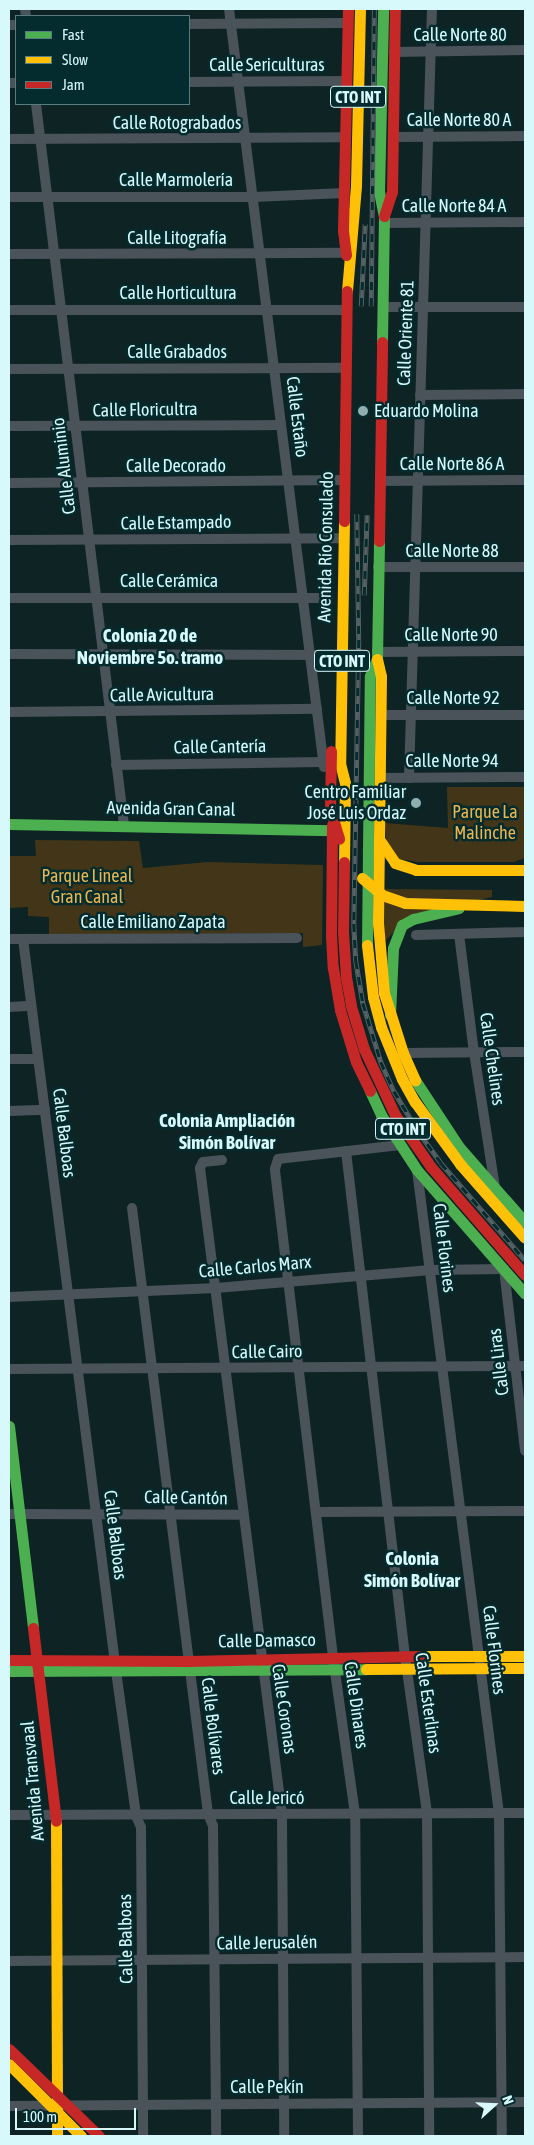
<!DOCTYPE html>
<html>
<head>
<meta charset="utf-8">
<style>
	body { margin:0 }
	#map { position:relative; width:534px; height:2145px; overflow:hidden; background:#0e2324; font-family:"Asap Condensed",sans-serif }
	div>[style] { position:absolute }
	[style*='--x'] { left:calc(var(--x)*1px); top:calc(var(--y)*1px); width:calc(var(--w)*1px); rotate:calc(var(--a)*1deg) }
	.green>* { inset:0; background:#433618 }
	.street>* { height:10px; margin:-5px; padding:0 5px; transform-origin:5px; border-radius:5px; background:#4a525a }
	.fast>* { height:11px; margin:-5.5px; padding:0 5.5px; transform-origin:5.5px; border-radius:5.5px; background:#4caf50 }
	.slow>* { height:11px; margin:-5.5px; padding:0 5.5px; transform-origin:5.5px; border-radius:5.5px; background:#ffc107 }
	.jam>* { height:11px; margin:-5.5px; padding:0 5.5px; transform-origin:5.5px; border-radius:5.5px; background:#c62828 }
	.rail>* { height:4.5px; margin-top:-2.25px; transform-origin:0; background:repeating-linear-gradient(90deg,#042b2e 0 8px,#556265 0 16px); box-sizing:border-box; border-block:1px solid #556265 }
	.dots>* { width:14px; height:14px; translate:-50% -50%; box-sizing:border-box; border:2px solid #042b2e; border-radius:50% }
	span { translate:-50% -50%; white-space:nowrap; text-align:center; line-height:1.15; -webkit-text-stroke:5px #042b2e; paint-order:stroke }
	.shield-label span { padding:1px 4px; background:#042b2e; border:1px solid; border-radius:4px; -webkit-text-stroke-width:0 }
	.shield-label { font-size:16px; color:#d7f9fb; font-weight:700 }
	.street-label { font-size:18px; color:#d7f9fb }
	.poi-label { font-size:18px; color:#d7f9fb }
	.left { translate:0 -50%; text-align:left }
	.right { translate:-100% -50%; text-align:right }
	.park-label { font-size:18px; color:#ebb650 }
	.neighbourhood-label { font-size:19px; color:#d7f9fb; font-weight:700 }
	.frame { position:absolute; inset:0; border:10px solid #d7f9fb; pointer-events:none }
	.legend { position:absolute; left:15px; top:15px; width:175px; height:90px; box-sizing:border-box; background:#042b2e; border:1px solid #587d80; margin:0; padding:6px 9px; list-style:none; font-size:15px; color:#d7f9fb }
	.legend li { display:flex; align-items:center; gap:10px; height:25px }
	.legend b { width:25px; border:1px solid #587d80 }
	.north { position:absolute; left:469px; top:2080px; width:50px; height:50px; -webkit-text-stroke:4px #042b2e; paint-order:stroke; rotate:70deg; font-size:14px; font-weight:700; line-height:20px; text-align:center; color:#d7f9fb }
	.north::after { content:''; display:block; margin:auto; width:18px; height:22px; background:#d7f9fb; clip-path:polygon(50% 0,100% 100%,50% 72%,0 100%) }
	.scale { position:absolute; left:15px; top:2108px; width:121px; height:22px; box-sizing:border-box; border:2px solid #d7f9fb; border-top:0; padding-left:6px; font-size:15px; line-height:18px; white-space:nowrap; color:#d7f9fb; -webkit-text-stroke:4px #042b2e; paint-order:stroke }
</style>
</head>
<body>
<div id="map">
	<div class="green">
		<i style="clip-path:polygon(447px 787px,525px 787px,525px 858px,514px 862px,418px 862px,387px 857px,385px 823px,448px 828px)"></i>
		<i style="clip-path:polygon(35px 840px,139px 841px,143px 868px,208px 862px,323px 865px,322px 945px,303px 947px,303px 933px,49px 935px,49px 917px,28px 916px,28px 907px,9px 908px,9px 856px,36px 856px)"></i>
		<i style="clip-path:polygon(384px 889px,492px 890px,492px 897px,410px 916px,384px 942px)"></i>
	</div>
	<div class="street">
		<i style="--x:25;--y:9;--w:7;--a:82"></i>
		<i style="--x:229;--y:9;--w:764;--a:82.86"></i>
		<i style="--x:189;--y:24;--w:158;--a:-0.4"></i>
		<i style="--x:9;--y:25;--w:7;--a:0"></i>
		<i style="--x:394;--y:52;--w:131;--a:-0.9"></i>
		<i style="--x:189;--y:82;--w:157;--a:-0.4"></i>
		<i style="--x:9;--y:83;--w:7;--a:0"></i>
		<i style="--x:36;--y:104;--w:726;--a:83.04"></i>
		<i style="--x:393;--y:137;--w:132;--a:-0.4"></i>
		<i style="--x:9;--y:139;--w:336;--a:-0.3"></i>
		<i style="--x:9;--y:197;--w:244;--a:0"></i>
		<i style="--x:253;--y:197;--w:91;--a:-2.5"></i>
		<i style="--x:384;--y:223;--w:141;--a:-0.4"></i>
		<i style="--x:9;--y:254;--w:336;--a:-0.2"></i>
		<i style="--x:383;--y:307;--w:142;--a:0"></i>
		<i style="--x:9;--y:310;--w:338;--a:0"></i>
		<i style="--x:9;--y:369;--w:337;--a:-0.2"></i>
		<i style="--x:420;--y:395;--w:105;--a:-0.5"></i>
		<i style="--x:9;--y:426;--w:272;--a:-0.2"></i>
		<i style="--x:380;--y:481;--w:145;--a:-0.4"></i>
		<i style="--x:9;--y:483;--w:335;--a:-0.5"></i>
		<i style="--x:9;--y:540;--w:334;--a:-0.3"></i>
		<i style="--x:378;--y:567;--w:147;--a:0"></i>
		<i style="--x:9;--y:598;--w:319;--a:0"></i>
		<i style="--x:377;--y:652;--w:148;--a:-0.4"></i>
		<i style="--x:9;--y:654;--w:320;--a:0.2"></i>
		<i style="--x:9;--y:712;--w:308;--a:-0.6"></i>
		<i style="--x:381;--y:715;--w:144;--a:0"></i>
		<i style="--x:116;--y:765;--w:207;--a:-0.8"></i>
		<i style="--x:380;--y:778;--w:145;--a:-0.4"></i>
		<i style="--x:409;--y:778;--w:769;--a:-88.29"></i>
		<i style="--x:459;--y:934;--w:119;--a:82.8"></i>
		<i style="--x:474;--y:1052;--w:137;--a:81.2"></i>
		<i style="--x:416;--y:935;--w:109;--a:-1.6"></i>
		<i style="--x:9;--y:939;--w:288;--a:-0.2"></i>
		<i style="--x:23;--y:939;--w:738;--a:82.76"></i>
		<i style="--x:116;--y:1671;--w:146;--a:82.1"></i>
		<i style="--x:136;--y:1816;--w:12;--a:66"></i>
		<i style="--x:141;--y:1827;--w:309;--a:89.6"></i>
		<i style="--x:9;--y:1007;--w:22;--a:-3"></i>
		<i style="--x:403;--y:1053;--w:122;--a:-0.5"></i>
		<i style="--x:9;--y:1059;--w:29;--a:0"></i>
		<i style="--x:9;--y:1111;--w:36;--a:-2"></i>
		<i style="--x:346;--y:1151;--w:508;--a:83.34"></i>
		<i style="--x:405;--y:1656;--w:159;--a:82"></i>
		<i style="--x:427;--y:1813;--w:323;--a:89.6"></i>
		<i style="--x:222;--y:1160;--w:19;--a:174"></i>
		<i style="--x:203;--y:1162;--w:7;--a:117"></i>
		<i style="--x:200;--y:1168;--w:652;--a:82.78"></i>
		<i style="--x:282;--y:1815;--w:321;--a:89.6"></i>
		<i style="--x:417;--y:1170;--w:649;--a:82.74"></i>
		<i style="--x:499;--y:1814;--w:322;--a:89.5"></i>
		<i style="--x:132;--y:1208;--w:611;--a:82.85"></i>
		<i style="--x:208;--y:1814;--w:13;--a:67"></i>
		<i style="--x:213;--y:1826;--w:310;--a:89.4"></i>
		<i style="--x:9;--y:1297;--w:207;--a:-2.5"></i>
		<i style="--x:216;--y:1288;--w:216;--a:-4.8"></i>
		<i style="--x:431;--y:1270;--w:73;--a:-0.8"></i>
		<i style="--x:504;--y:1269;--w:183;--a:83.4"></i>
		<i style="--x:9;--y:1369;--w:516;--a:-0.33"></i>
		<i style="--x:316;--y:1512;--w:209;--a:-0.3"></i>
		<i style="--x:9;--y:1514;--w:234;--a:0.2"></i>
		<i style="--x:9;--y:1815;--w:516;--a:-0.22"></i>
		<i style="--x:9;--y:1961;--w:516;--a:-0.44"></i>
		<i style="--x:9;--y:2106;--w:516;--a:-0.44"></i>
		<i style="--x:358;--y:2136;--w:322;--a:-90.5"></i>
		<i style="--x:355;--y:1814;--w:159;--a:-98"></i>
		<i style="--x:333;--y:1657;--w:491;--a:-96.8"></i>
		<i style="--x:275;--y:1169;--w:10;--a:-73"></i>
		<i style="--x:278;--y:1159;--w:123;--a:-6.5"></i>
	</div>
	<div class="fast">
		<i style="--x:382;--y:342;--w:125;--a:-89.1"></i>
		<i style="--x:384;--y:217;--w:25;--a:-101"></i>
		<i style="--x:379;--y:192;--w:183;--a:-88.7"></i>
		<i style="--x:9;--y:824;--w:323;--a:1.1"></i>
		<i style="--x:367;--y:945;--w:269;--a:-89.4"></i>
		<i style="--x:370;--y:676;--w:18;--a:-68"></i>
		<i style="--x:377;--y:659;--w:118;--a:-89"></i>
		<i style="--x:390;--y:1015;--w:67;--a:-87.4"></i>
		<i style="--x:393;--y:948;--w:25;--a:-69"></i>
		<i style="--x:402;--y:925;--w:13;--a:-29"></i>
		<i style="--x:413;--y:919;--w:47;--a:-13.4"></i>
		<i style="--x:415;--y:1080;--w:80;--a:56.7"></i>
		<i style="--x:459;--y:1147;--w:100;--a:48.7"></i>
		<i style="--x:370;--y:1091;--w:26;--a:65"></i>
		<i style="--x:381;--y:1115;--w:66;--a:56.8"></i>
		<i style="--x:417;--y:1170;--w:164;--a:48.9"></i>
		<i style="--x:9;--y:1426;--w:203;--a:83.2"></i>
		<i style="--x:9;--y:1671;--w:357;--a:-0.3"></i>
	</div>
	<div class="slow">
		<i style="--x:347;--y:291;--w:106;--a:-85.1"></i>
		<i style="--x:356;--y:185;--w:176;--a:-88.7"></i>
		<i style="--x:344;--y:521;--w:242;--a:90.9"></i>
		<i style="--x:340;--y:763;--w:21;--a:76"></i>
		<i style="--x:345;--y:783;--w:79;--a:90.7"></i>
		<i style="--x:377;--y:659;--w:17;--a:77"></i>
		<i style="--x:381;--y:676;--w:247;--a:90.7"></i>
		<i style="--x:378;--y:923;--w:70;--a:85.1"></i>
		<i style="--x:384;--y:993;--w:63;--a:72.4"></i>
		<i style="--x:403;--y:1053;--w:30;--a:66"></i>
		<i style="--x:379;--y:839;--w:29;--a:56"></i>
		<i style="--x:395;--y:863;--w:22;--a:18"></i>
		<i style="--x:416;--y:870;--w:109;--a:0"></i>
		<i style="--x:362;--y:878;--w:26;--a:40"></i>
		<i style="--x:382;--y:895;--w:24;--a:19"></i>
		<i style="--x:405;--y:903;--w:120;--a:1.4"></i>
		<i style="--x:367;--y:945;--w:52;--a:83.4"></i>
		<i style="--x:373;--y:997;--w:31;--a:75"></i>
		<i style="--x:381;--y:1027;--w:56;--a:68"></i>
		<i style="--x:402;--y:1079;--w:26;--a:61"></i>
		<i style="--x:415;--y:1102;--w:77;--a:54"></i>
		<i style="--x:460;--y:1164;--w:98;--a:48.7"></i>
		<i style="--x:421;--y:1656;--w:104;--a:0"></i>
		<i style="--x:366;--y:1669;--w:159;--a:-0.4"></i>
		<i style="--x:56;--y:1821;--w:315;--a:89.8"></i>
		<i style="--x:9;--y:2064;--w:102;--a:45"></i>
	</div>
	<div class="jam">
		<i style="--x:384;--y:216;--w:25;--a:-72"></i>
		<i style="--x:392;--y:192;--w:183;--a:-89.1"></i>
		<i style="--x:346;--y:255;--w:25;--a:-97"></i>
		<i style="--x:343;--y:230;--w:221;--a:-88.7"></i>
		<i style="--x:344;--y:521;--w:230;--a:-89.3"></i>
		<i style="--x:379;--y:541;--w:199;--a:-89.1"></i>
		<i style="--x:331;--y:751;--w:58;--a:91"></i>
		<i style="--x:330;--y:809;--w:31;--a:73"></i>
		<i style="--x:332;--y:825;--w:110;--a:90.5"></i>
		<i style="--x:331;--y:935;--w:33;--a:87"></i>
		<i style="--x:333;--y:968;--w:43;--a:80.5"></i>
		<i style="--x:340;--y:1010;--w:54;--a:72.9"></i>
		<i style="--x:356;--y:1062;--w:32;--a:64"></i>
		<i style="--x:344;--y:862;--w:70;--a:90.8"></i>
		<i style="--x:343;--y:932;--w:45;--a:86.2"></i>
		<i style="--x:346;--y:977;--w:29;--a:80"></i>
		<i style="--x:351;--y:1006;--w:45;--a:73.2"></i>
		<i style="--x:364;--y:1049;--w:73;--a:64.8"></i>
		<i style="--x:395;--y:1115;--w:63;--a:55.3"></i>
		<i style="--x:431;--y:1167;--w:143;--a:49"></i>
		<i style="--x:33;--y:1628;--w:194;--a:83.2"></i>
		<i style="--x:9;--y:1660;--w:179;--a:0.3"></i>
		<i style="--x:188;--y:1661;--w:233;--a:-1.2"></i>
		<i style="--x:9;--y:2049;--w:125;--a:44"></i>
	</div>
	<div class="rail">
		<i style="--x:361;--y:306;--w:82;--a:-87.2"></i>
		<i style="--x:371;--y:306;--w:297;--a:-89.4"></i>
		<i style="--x:357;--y:514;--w:126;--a:89.1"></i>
		<i style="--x:359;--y:640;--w:284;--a:91"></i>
		<i style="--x:354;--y:924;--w:37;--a:87"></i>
		<i style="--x:356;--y:961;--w:43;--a:80.5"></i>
		<i style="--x:363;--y:1003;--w:62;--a:73"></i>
		<i style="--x:381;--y:1062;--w:32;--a:66"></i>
		<i style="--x:394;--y:1091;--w:47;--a:59"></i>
		<i style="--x:418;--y:1131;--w:39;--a:54"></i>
		<i style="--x:441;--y:1163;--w:128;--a:49.1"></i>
		<i style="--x:364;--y:595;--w:80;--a:-87.9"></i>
	</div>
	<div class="dots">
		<i style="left:363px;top:411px;background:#91aeb0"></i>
		<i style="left:416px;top:803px;background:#91aeb0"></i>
	</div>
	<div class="shield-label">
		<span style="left:358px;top:97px">CTO INT</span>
		<span style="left:342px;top:661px">CTO INT</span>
		<span style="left:403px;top:1129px">CTO INT</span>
	</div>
	<div class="street-label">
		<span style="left:460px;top:35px">Calle Norte 80</span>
		<span style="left:267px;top:65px">Calle Sericulturas</span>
		<span style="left:459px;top:120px">Calle Norte 80 A</span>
		<span style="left:177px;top:123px">Calle Rotograbados</span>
		<span style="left:176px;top:180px">Calle Marmolería</span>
		<span style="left:454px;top:206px">Calle Norte 84 A</span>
		<span style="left:177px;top:238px">Calle Litografía</span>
		<span style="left:178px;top:293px">Calle Horticultura</span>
		<span style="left:406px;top:333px;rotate:-88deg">Calle Oriente 81</span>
		<span style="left:177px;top:352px">Calle Grabados</span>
		<span style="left:145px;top:410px;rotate:-1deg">Calle Floricultra</span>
		<span style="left:297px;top:417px;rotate:83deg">Calle Estaño</span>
		<span style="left:452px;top:464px">Calle Norte 86 A</span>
		<span style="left:64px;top:466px;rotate:-97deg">Calle Aluminio</span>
		<span style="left:176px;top:466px">Calle Decorado</span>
		<span style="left:176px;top:523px;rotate:-1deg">Calle Estampado</span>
		<span style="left:326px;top:547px;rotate:-89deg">Avenida Río Consulado</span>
		<span style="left:452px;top:551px">Calle Norte 88</span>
		<span style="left:169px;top:581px">Calle Cerámica</span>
		<span style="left:451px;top:635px">Calle Norte 90</span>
		<span style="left:162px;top:695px;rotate:-1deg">Calle Avicultura</span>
		<span style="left:453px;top:698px">Calle Norte 92</span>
		<span style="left:220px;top:747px;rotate:-1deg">Calle Cantería</span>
		<span style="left:452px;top:761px">Calle Norte 94</span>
		<span style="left:171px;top:809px;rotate:1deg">Avenida Gran Canal</span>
		<span style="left:153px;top:922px">Calle Emiliano Zapata</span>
		<span style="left:492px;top:1059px;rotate:82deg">Calle Chelines</span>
		<span style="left:64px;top:1133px;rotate:83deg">Calle Balboas</span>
		<span style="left:444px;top:1248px;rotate:83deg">Calle Florines</span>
		<span style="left:255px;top:1267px;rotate:-5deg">Calle Carlos Marx</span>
		<span style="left:267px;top:1352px;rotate:-1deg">Calle Cairo</span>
		<span style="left:499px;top:1362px;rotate:-97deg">Calle Liras</span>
		<span style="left:186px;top:1498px;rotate:1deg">Calle Cantón</span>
		<span style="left:115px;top:1535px;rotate:83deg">Calle Balboas</span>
		<span style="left:267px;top:1641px;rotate:-1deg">Calle Damasco</span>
		<span style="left:494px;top:1650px;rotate:83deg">Calle Florines</span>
		<span style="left:428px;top:1703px;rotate:82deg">Calle Esterlinas</span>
		<span style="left:356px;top:1705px;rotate:82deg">Calle Dinares</span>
		<span style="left:284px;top:1709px;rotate:82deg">Calle Coronas</span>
		<span style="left:213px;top:1726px;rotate:83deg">Calle Bolívares</span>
		<span style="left:33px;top:1781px;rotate:-95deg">Avenida Transvaal</span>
		<span style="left:267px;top:1798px">Calle Jericó</span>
		<span style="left:126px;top:1939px;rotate:-91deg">Calle Balboas</span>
		<span style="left:267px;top:1943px;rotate:-1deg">Calle Jerusalén</span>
		<span style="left:267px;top:2087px">Calle Pekín</span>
	</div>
	<div class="poi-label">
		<span class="left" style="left:374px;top:411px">Eduardo Molina</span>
		<span class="right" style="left:406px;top:803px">Centro Familiar<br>José Luis Ordaz</span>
	</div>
	<div class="park-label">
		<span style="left:485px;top:823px">Parque La<br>Malinche</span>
		<span style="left:87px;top:887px">Parque Lineal<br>Gran Canal</span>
	</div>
	<div class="neighbourhood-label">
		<span style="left:150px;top:647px">Colonia 20 de<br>Noviembre 5o. tramo</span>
		<span style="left:227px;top:1132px">Colonia Ampliación<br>Simón Bolívar</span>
		<span style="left:412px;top:1570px">Colonia<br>Simón Bolívar</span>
	</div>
	<div class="frame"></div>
	<ul class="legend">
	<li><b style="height:6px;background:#4caf50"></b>Fast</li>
	<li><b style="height:6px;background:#ffc107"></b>Slow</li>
	<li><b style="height:6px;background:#c62828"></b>Jam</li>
	</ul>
	<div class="north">N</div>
	<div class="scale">100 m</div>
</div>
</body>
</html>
